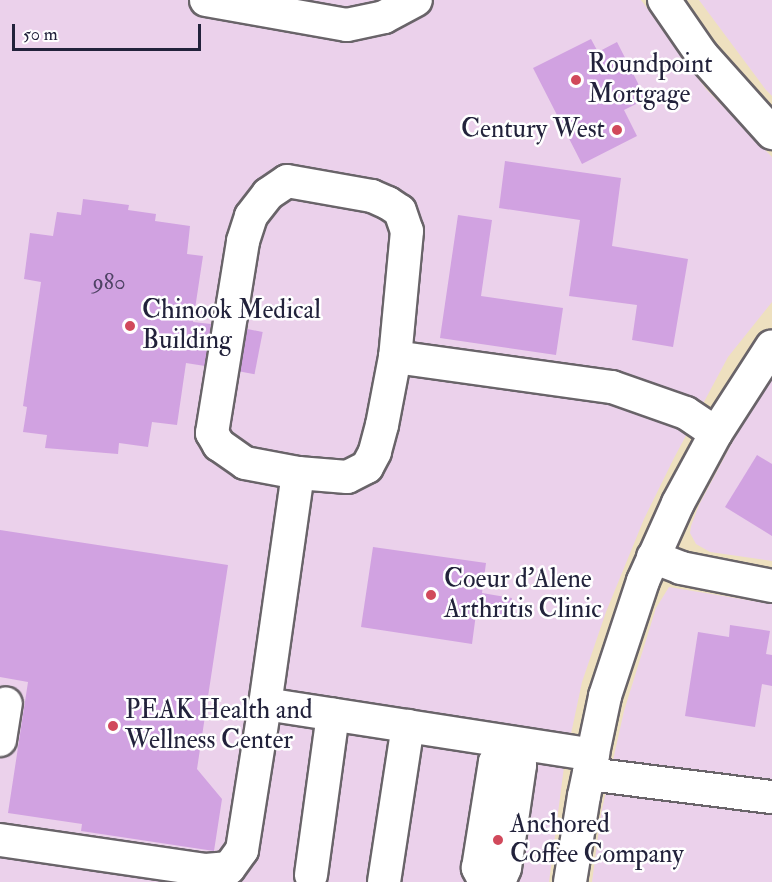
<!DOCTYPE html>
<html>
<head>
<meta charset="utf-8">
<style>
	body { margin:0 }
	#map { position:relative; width:772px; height:882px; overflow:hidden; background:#eee0bf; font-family:"IM FELL Double Pica",serif }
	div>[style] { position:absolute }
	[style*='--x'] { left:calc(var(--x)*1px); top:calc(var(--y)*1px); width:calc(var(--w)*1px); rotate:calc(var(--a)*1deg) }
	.built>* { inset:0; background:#ebd1eb }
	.building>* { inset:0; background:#d1a2e1; transform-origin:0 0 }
	.roads { filter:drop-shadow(2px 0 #696469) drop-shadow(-2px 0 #696469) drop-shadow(0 2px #696469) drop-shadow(0 -2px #696469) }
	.minor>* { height:32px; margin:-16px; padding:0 16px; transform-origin:16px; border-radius:16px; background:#fff }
	.dots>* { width:16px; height:16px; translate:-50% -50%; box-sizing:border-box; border:3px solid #fff; border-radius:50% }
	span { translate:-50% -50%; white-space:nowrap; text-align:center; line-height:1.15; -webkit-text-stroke:5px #fff; paint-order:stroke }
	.number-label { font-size:22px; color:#4e4264 }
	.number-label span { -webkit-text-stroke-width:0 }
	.poi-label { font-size:26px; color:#22223b }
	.left { translate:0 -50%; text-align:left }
	.right { translate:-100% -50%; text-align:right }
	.scale { position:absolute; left:12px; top:24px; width:189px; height:27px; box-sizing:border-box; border:3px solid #22223b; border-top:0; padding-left:8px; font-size:18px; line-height:21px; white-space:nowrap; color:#22223b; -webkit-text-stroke:4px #fff; paint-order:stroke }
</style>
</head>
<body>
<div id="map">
	<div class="built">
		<i style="clip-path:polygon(0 0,641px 0,706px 89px,772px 157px,772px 302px,728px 357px,674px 458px,644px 519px,606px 612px,582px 682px,564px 767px,549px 882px,0 882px)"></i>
		<i style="clip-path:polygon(699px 0,772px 0,772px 96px,766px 90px)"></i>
		<i style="clip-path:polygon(772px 376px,772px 561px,710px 552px,696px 544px,690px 533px,691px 526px,699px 505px,735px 437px)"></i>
		<i style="clip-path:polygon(669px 587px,772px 604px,772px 882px,592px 882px,601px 814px,624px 711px,656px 608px)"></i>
	</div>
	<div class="building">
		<i style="clip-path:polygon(591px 39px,598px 52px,617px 42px,646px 99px,624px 110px,637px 136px,582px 164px,533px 68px)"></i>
		<i style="clip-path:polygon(505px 161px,621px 178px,612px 246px,688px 259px,673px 347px,632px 340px,637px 305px,569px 296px,580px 220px,499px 208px)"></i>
		<i style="clip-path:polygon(83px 199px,129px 205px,128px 210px,156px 214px,155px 221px,190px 226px,187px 254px,203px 256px,193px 322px,211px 324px,205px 366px,186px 363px,177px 425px,152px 422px,148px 447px,119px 443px,118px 454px,45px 448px,47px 435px,23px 432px,27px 407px,23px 406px,41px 282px,24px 279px,30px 233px,53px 236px,57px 212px,81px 215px)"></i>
		<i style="clip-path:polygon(458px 215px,492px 220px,481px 296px,563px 308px,556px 355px,440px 338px)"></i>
		<i style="left:247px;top:329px;width:16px;height:43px;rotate:11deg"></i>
		<i style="clip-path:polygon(757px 455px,772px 464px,772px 536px,725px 507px)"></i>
		<i style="clip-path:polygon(0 530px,228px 565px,197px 769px,222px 799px,214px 851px,81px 831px,82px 824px,8px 813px,28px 682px,0 677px)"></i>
		<i style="clip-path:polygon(373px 547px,486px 563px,482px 593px,512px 598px,509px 618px,476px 614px,472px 644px,361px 627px)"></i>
		<i style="clip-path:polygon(730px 625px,770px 631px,766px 654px,772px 655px,772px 686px,762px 684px,755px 727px,685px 716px,698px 632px,729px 637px)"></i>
	</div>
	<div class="roads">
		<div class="minor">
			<i style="--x:206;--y:0;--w:143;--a:10.1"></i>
			<i style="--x:347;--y:25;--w:38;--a:-12"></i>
			<i style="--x:384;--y:17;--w:36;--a:-28"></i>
			<i style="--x:664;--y:0;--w:67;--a:55.4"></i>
			<i style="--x:702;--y:55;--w:105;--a:48.1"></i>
			<i style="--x:287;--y:181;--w:86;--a:10"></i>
			<i style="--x:372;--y:196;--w:17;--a:24"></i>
			<i style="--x:388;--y:203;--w:14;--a:34"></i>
			<i style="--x:400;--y:211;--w:21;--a:71"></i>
			<i style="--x:407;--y:231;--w:127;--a:95.4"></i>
			<i style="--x:395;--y:357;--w:69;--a:100.8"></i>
			<i style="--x:382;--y:425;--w:28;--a:105"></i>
			<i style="--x:375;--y:452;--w:17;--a:118"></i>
			<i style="--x:367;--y:467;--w:22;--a:153"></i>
			<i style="--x:347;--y:477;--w:49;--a:-175.3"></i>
			<i style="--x:298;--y:473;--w:54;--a:-169.3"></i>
			<i style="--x:245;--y:463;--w:32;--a:-145"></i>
			<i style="--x:219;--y:445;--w:14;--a:-120"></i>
			<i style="--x:212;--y:433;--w:194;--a:-80.8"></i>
			<i style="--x:243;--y:241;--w:26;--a:-72"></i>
			<i style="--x:251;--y:216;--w:28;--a:-52"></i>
			<i style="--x:268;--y:194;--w:23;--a:-34"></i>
			<i style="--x:395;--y:357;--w:219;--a:7.9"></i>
			<i style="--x:612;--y:387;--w:78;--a:19.4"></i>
			<i style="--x:686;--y:413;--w:36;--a:34"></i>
			<i style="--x:298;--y:473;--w:233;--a:98.1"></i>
			<i style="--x:265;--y:704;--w:332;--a:8.8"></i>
			<i style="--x:653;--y:557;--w:30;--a:21"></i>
			<i style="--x:681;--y:568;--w:93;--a:11.2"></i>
			<i style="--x:0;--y:740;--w:37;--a:-81"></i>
			<i style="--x:589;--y:774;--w:184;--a:7.2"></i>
			<i style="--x:0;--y:840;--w:208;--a:8.3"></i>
			<i style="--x:206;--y:870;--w:23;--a:-5"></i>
			<i style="--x:229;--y:868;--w:22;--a:-54"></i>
			<i style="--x:242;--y:850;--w:148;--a:-81"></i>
			<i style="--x:311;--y:875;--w:162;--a:-82.2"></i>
			<i style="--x:384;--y:882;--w:158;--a:-81.3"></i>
			<i style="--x:485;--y:882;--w:16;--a:-117"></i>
			<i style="--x:478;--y:868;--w:107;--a:-80.9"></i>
			<i style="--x:495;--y:762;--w:24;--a:-55"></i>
			<i style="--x:499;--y:882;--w:15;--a:-67"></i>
			<i style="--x:505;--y:868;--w:104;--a:-81.7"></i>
			<i style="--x:520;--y:765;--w:25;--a:-116"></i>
			<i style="--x:570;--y:882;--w:87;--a:-80.8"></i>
			<i style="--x:584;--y:796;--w:102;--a:-78.1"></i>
			<i style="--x:605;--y:696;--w:121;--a:-71.7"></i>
			<i style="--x:643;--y:581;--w:85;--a:-65.8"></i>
			<i style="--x:678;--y:503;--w:80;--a:-61.5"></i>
			<i style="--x:716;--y:433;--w:103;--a:-57.2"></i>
		</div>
	</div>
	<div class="dots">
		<i style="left:576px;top:80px;background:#d1495b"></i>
		<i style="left:617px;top:130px;background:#d1495b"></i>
		<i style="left:130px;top:326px;background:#d1495b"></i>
		<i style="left:431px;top:595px;background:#d1495b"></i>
		<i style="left:113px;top:726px;background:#d1495b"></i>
		<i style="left:498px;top:840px;background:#d1495b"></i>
	</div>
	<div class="number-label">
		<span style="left:109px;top:283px">980</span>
	</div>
	<div class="poi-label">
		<span class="left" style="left:588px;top:80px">Roundpoint<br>Mortgage</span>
		<span class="right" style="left:605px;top:130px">Century West</span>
		<span class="left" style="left:142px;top:326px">Chinook Medical<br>Building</span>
		<span class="left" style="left:444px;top:595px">Coeur d'Alene<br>Arthritis Clinic</span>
		<span class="left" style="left:125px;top:726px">PEAK Health and<br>Wellness Center</span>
		<span class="left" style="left:510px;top:840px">Anchored<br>Coffee Company</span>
	</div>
	<div class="scale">50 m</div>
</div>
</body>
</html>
